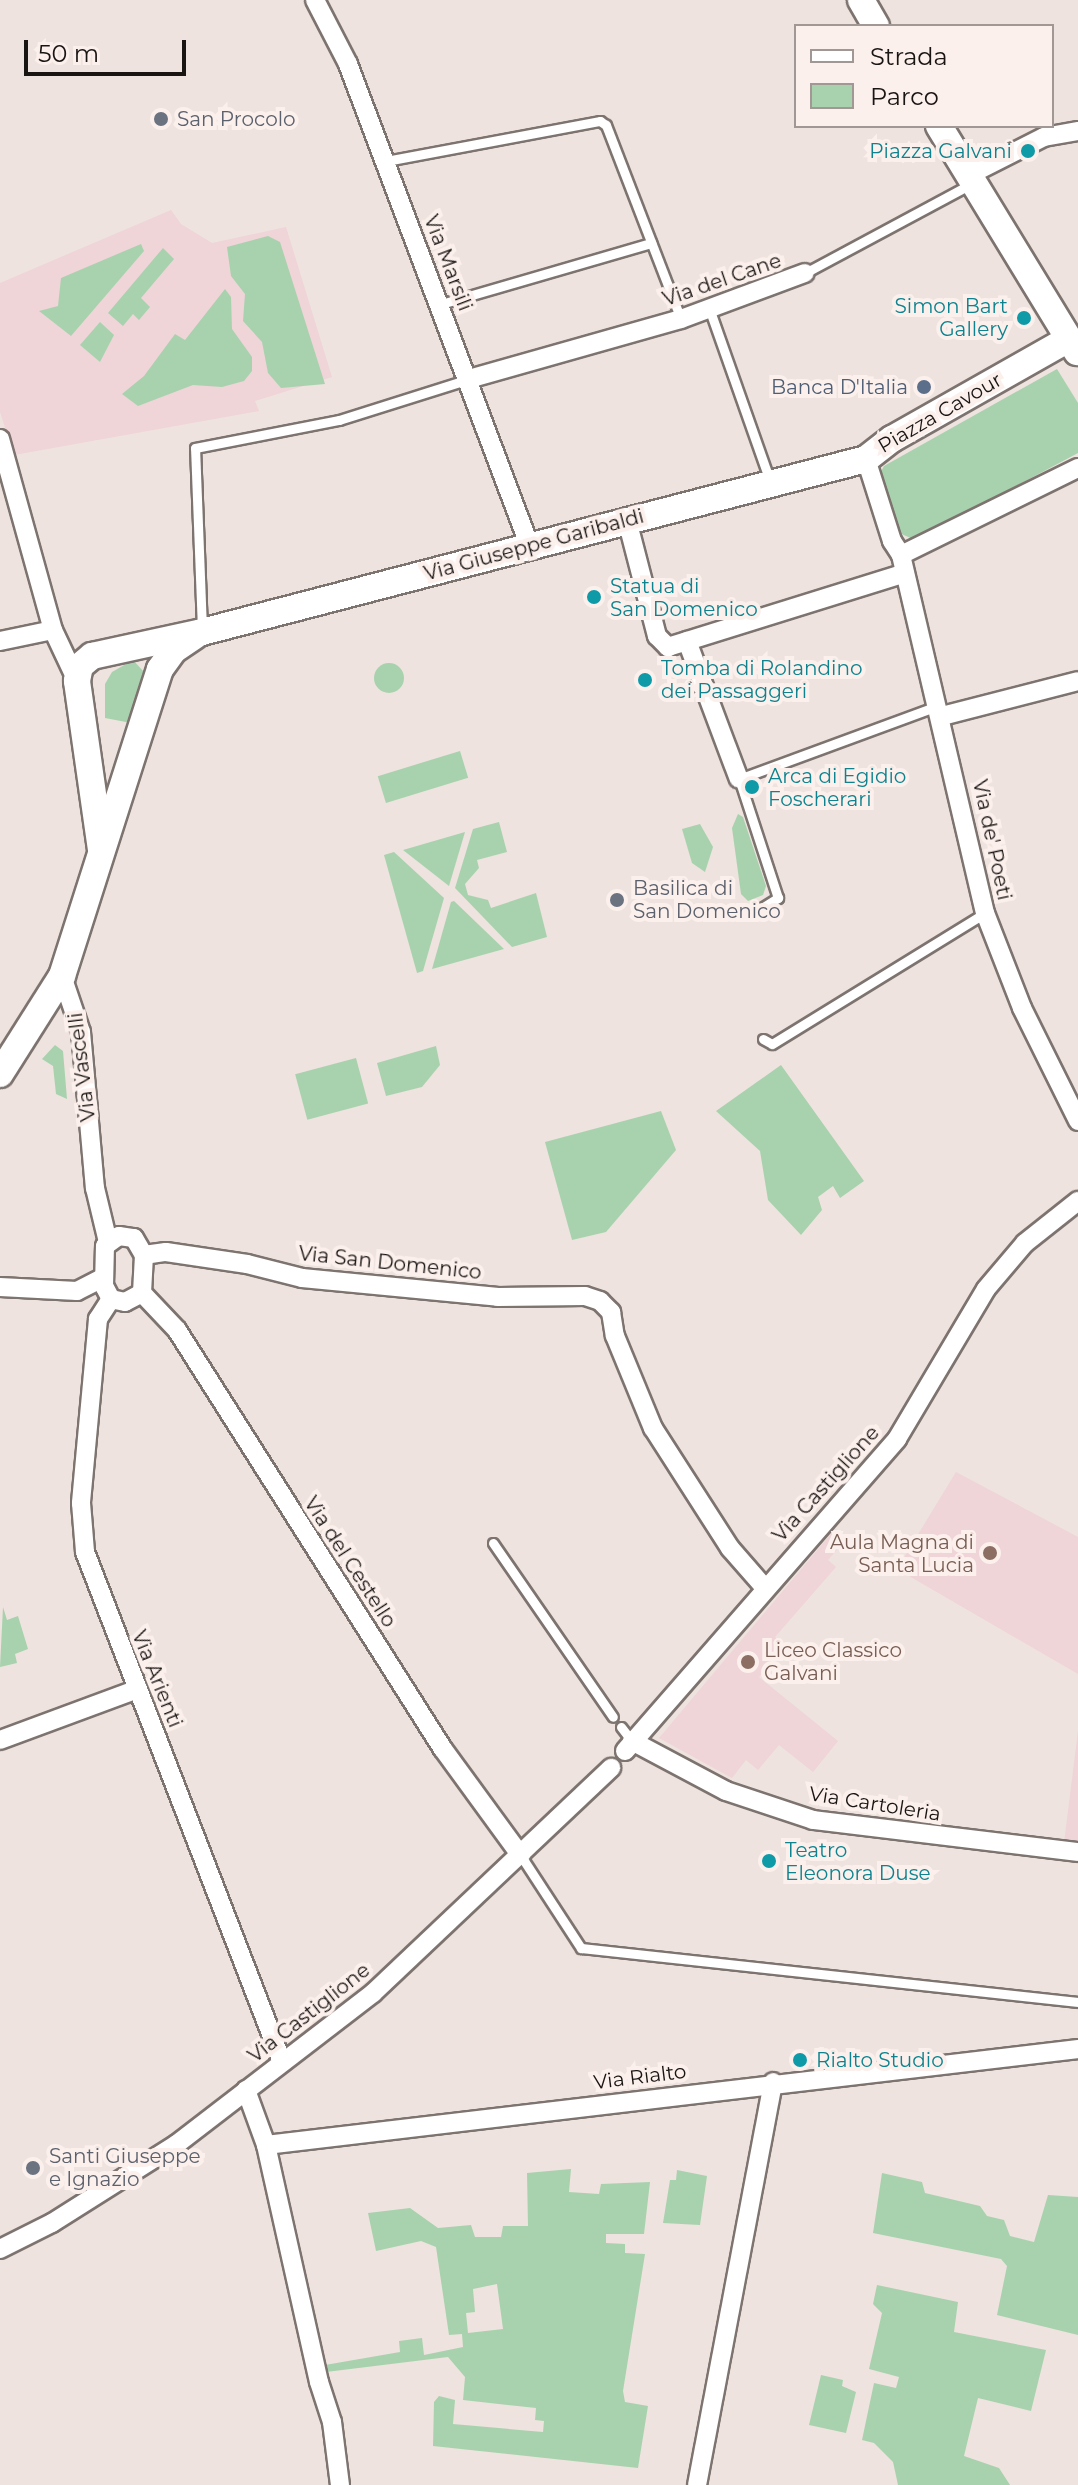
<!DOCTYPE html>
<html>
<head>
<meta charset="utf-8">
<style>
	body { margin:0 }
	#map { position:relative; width:1078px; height:2485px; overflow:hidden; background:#eee3de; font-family:Montserrat,sans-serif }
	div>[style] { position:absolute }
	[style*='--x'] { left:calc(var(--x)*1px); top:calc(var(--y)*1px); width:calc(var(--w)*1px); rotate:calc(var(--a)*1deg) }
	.education>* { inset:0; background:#efd4d8 }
	.green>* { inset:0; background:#a8d2ae; transform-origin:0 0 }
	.round { border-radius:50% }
	.roads { filter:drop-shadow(2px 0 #7d736f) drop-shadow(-2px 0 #7d736f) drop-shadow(0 2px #7d736f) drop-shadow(0 -2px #7d736f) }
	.lane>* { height:9px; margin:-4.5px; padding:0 4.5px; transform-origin:4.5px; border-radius:4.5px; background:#fff }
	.street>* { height:18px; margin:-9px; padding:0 9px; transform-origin:9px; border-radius:9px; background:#fff }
	.secondary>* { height:26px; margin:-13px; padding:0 13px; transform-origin:13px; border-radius:13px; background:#fff }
	.dots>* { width:22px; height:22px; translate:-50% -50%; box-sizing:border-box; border:4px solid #fcf0ec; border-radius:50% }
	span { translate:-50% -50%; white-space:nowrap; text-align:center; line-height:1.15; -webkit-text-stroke:8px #fcf0ec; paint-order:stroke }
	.worship-label { font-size:20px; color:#5b616d }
	.left { translate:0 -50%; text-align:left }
	.culture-label { font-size:20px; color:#0d838f }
	.right { translate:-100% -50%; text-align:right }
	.street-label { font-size:20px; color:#191513 }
	.service-label { font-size:20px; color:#4e5e75 }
	.education-label { font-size:20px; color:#785e54 }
	.legend { position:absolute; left:794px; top:24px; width:260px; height:104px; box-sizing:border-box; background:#fcf0ec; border:2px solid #a19895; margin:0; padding:10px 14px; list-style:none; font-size:24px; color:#191513 }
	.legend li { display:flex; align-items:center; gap:16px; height:40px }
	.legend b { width:40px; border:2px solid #a19895 }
	.scale { position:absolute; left:24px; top:40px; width:162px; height:36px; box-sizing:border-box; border:4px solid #191513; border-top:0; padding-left:10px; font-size:24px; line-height:28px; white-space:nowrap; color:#191513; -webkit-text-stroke:6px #fcf0ec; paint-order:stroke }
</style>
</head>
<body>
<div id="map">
	<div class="education">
		<i style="clip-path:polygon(171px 210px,181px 224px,212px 243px,286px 227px,332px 377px,255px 401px,259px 411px,14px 455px,0 412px,0 283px)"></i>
		<i style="clip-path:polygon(956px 1472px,1078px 1537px,1078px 1674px,897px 1569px)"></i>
		<i style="clip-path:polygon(835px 1529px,847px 1538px,828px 1560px,836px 1567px,775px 1637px,785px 1647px,759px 1677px,838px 1741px,813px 1772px,779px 1745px,758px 1770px,746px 1760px,732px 1778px,659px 1738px)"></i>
		<i style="clip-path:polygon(1078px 1731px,1078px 1845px,1064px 1843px)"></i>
	</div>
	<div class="green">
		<i style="clip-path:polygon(268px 236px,280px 242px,325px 384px,281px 388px,268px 373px,262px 342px,243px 321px,245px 294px,231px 276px,227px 247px)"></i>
		<i style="clip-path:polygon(141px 244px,144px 251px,71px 336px,39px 311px,58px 306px,61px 278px)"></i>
		<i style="clip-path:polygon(163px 248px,174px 259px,141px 298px,150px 307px,139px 320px,133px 314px,123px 326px,108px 313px)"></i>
		<i style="clip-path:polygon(225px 289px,231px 297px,232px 329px,252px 357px,252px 371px,244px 381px,222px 387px,193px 385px,138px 406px,122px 394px,144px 376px,175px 334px,185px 340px)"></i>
		<i style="clip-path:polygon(100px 322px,114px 335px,100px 362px,80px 345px)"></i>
		<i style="clip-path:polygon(1057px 369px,1078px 403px,1078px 453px,915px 540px,897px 532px,878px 477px,884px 466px)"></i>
		<i style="clip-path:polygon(133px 660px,144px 672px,131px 723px,105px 718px,105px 684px,112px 672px)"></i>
		<i class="round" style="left:374px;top:663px;width:30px;height:30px"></i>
		<i style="left:460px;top:751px;width:28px;height:86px;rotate:73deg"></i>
		<i style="clip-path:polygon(738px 814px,743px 817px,766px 886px,763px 895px,748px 901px,741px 894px,732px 828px)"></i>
		<i style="clip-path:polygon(499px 822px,507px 852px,477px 860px,479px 868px,465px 884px,468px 895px,488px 900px,491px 908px,536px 893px,547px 937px,512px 947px,455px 888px,473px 829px)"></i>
		<i style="clip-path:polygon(700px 824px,713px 847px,705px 872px,692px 863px,682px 829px)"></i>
		<i style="clip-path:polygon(465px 832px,449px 886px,403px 850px)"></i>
		<i style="clip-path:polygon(394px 852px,444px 898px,423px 971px,417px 973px,384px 855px)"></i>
		<i style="clip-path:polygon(454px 901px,504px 949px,432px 969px,451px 902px)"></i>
		<i style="clip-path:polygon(55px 1045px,63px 1051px,67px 1099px,56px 1094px,53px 1066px,42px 1059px)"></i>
		<i style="clip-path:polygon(436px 1046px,440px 1065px,422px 1087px,386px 1096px,377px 1063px)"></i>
		<i style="left:356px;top:1058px;width:47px;height:63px;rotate:75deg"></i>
		<i style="clip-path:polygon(781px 1065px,864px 1181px,840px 1198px,833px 1186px,818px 1197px,822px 1210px,801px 1235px,768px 1200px,760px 1151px,716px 1111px)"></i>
		<i style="clip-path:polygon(661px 1111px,676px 1150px,606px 1232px,572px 1240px,545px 1142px)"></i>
		<i style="clip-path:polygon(3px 1607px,7px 1620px,18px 1616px,28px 1649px,15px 1654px,17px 1663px,0 1667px)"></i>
		<i style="clip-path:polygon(evenodd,571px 2169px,569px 2192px,599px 2194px,601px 2184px,650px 2182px,644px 2234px,606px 2234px,606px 2243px,625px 2244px,625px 2253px,645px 2254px,623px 2391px,625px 2402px,648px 2406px,638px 2468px,433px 2446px,434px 2402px,439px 2396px,455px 2400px,453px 2424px,543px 2432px,544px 2421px,535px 2420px,536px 2408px,463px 2400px,465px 2377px,448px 2357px,326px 2372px,325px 2365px,400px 2352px,399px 2341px,422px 2338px,424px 2355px,463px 2347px,462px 2334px,449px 2335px,436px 2247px,421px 2241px,376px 2251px,368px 2213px,410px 2208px,438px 2228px,471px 2225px,475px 2237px,501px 2237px,503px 2226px,528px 2226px,527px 2173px,571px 2169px,497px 2284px,503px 2329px,468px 2333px,466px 2313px,475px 2312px,473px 2289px,497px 2284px)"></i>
		<i style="clip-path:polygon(677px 2170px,707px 2176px,700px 2225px,663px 2223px,670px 2180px,676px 2180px)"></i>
		<i style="clip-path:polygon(882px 2173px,922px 2182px,925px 2193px,980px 2206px,987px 2216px,1004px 2220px,1010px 2236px,1034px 2242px,1048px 2195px,1078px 2197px,1078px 2335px,997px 2315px,1007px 2266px,1001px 2259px,873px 2233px)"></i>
		<i style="clip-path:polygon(877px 2285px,958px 2302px,954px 2332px,1046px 2350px,1031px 2411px,978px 2398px,964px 2456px,999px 2468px,1010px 2485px,898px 2485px,893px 2462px,874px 2443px,862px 2440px,874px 2383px,896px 2388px,899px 2377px,869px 2369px,882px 2313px,873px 2304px)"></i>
		<i style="clip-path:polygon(821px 2375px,843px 2380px,842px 2386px,856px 2392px,846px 2433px,809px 2425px)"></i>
	</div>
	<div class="roads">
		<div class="lane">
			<i style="--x:386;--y:161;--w:218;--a:-10.6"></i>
			<i style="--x:600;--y:121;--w:7;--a:34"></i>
			<i style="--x:606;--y:125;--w:208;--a:68.9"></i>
			<i style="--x:805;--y:273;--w:188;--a:-28.2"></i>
			<i style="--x:441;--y:304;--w:219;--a:-16.2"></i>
			<i style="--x:709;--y:308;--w:183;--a:70.6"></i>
			<i style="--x:202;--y:629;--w:181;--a:-92.2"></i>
			<i style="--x:195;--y:448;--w:147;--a:-11"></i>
			<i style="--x:339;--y:420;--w:136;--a:-17.5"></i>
			<i style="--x:752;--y:914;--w:31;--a:-32"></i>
			<i style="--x:778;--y:898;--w:125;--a:-108.1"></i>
			<i style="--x:739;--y:779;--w:211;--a:-20.2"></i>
			<i style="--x:763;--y:1039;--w:10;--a:29"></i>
			<i style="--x:772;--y:1044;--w:250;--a:-31.6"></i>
			<i style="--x:493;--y:1543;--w:211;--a:55.4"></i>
			<i style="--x:621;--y:1727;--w:18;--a:52"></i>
			<i style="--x:521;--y:1856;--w:110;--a:56.9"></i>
			<i style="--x:581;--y:1948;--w:500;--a:6.2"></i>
		</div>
		<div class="street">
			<i style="--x:315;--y:0;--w:72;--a:62.7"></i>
			<i style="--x:348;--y:64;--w:516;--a:69.35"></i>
			<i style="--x:969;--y:175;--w:84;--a:-26.9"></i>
			<i style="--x:1044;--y:137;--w:35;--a:-10"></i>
			<i style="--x:469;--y:379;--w:220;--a:-15.8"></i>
			<i style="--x:681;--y:319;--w:132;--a:-20.4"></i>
			<i style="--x:0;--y:439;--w:198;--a:74.5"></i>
			<i style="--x:53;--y:630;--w:56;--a:64.8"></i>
			<i style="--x:866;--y:459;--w:86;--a:72.4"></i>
			<i style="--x:892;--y:541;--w:17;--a:57"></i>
			<i style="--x:901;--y:555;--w:197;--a:-26.2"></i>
			<i style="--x:627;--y:520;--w:120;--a:75.5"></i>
			<i style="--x:657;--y:636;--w:16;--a:45"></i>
			<i style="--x:668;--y:647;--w:246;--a:-17.3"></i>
			<i style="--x:901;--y:555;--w:368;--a:76.8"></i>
			<i style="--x:985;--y:913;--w:102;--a:68.7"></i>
			<i style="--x:1022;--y:1008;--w:126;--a:63.6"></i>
			<i style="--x:0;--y:641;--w:54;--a:-11.7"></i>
			<i style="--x:687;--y:641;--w:147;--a:69.4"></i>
			<i style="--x:942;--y:716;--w:140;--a:-14.4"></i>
			<i style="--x:62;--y:976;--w:59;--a:71.3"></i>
			<i style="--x:81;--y:1032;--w:157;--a:84.9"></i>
			<i style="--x:95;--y:1188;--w:56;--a:76.5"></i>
			<i style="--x:119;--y:1236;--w:15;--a:8"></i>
			<i style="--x:134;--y:1238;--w:20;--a:60"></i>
			<i style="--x:144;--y:1255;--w:38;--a:93"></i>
			<i style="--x:142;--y:1293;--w:19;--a:152"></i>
			<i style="--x:125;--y:1302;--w:14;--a:-168"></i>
			<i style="--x:111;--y:1299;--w:15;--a:-118"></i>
			<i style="--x:104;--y:1286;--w:40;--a:-88.6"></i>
			<i style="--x:105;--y:1246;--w:17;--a:-36"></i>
			<i style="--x:144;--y:1255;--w:22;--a:-8"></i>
			<i style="--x:166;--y:1252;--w:82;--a:8.4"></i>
			<i style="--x:247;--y:1264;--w:57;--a:14.3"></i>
			<i style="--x:302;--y:1278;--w:197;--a:5.5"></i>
			<i style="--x:498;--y:1297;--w:87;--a:-0.7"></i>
			<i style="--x:585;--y:1296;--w:16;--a:18"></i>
			<i style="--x:600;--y:1301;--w:16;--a:45"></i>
			<i style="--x:611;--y:1312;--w:24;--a:81"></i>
			<i style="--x:615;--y:1336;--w:100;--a:67.6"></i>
			<i style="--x:653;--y:1428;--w:143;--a:57.3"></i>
			<i style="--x:730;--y:1548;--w:52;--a:48.9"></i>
			<i style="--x:0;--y:1287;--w:77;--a:3"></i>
			<i style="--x:77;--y:1291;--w:30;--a:-27"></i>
			<i style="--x:142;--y:1293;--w:51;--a:46.6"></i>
			<i style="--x:177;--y:1330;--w:496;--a:57.6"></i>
			<i style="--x:443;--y:1749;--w:132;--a:53.9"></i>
			<i style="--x:111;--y:1299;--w:24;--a:123"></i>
			<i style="--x:98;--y:1319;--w:185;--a:95.3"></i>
			<i style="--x:81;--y:1503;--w:49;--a:85.3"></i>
			<i style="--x:85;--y:1552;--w:547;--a:68.88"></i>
			<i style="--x:0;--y:1740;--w:147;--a:-20.3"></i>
			<i style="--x:632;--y:1741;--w:106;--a:28"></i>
			<i style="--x:726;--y:1791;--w:92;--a:18.4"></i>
			<i style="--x:813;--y:1820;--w:267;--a:6.9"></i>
			<i style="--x:625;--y:1751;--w:414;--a:-48.9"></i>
			<i style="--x:897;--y:1439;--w:174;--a:-59.3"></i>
			<i style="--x:986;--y:1289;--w:60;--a:-49.7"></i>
			<i style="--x:1025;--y:1243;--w:68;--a:-38.4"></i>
			<i style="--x:246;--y:2090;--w:59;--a:70"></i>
			<i style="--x:266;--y:2145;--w:818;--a:-6.74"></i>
			<i style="--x:266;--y:2145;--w:243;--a:77.4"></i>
			<i style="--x:319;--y:2382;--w:42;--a:72"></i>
			<i style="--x:332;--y:2422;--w:64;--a:82.8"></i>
			<i style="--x:0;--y:2249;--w:58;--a:-26.6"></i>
			<i style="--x:52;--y:2223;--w:148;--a:-32.3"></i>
			<i style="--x:177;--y:2144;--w:247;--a:-37.6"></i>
			<i style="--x:373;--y:1993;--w:328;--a:-43.4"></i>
			<i style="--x:697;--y:2485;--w:410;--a:-79.3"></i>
		</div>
		<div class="secondary">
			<i style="--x:861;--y:0;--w:30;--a:60"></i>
			<i style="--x:939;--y:126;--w:265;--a:58.6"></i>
			<i style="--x:101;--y:850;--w:171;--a:-98.1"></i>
			<i style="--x:77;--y:681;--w:15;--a:-79"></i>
			<i style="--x:80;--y:666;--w:16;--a:-40"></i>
			<i style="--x:92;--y:656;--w:113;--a:-12.3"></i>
			<i style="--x:202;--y:632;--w:686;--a:-14.6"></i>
			<i style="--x:866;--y:459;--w:33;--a:-38"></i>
			<i style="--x:892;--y:439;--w:203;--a:-29.5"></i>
			<i style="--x:0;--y:1074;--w:116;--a:-57.7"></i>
			<i style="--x:62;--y:976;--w:322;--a:-72.3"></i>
			<i style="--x:160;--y:669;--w:24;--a:-54"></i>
			<i style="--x:174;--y:650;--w:25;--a:-34"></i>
		</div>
	</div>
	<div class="dots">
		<i style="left:161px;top:119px;background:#6b7280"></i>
		<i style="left:1028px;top:151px;background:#0f9aa8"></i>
		<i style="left:1024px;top:318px;background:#0f9aa8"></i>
		<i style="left:924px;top:387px;background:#5c6f8a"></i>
		<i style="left:594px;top:597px;background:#0f9aa8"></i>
		<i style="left:645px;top:680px;background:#0f9aa8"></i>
		<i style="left:752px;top:787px;background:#0f9aa8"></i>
		<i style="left:617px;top:900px;background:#6b7280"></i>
		<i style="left:990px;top:1553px;background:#8d6e63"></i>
		<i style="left:748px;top:1662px;background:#8d6e63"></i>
		<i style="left:769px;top:1861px;background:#0f9aa8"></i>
		<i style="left:800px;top:2060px;background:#0f9aa8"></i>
		<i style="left:33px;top:2168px;background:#6b7280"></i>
	</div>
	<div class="worship-label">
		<span class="left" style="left:177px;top:119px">San Procolo</span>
		<span class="left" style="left:633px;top:900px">Basilica di<br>San Domenico</span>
		<span class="left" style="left:49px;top:2168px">Santi Giuseppe<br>e Ignazio</span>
	</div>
	<div class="culture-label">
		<span class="right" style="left:1012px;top:151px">Piazza Galvani</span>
		<span class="right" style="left:1008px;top:318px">Simon Bart<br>Gallery</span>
		<span class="left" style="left:610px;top:598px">Statua di<br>San Domenico</span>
		<span class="left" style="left:661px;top:680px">Tomba di Rolandino<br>dei Passaggeri</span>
		<span class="left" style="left:768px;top:788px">Arca di Egidio<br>Foscherari</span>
		<span class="left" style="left:785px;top:1862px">Teatro<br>Eleonora Duse</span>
		<span class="left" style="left:816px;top:2060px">Rialto Studio</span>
	</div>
	<div class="street-label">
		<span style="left:448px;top:263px;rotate:69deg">Via Marsili</span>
		<span style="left:722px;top:280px;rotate:-19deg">Via del Cane</span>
		<span style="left:940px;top:413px;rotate:-30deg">Piazza Cavour</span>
		<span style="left:534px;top:545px;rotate:-15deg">Via Giuseppe Garibaldi</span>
		<span style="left:992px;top:840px;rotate:78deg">Via de' Poeti</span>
		<span style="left:82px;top:1067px;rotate:-97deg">Via Vascelli</span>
		<span style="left:390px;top:1263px;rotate:6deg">Via San Domenico</span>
		<span style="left:826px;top:1484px;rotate:-48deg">Via Castiglione</span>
		<span style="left:350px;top:1562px;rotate:57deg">Via del Cestello</span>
		<span style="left:157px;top:1679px;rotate:68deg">Via Arienti</span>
		<span style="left:875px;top:1804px;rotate:9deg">Via Cartoleria</span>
		<span style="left:309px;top:2013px;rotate:-38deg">Via Castiglione</span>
		<span style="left:640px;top:2077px;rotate:-7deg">Via Rialto</span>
	</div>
	<div class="service-label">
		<span class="right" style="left:908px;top:387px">Banca D'Italia</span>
	</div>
	<div class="education-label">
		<span class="right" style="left:974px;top:1554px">Aula Magna di<br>Santa Lucia</span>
		<span class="left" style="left:764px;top:1662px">Liceo Classico<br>Galvani</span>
	</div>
	<ul class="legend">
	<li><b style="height:10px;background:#fff"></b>Strada</li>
	<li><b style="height:22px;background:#a8d2ae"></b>Parco</li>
	</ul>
	<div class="scale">50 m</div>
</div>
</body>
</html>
